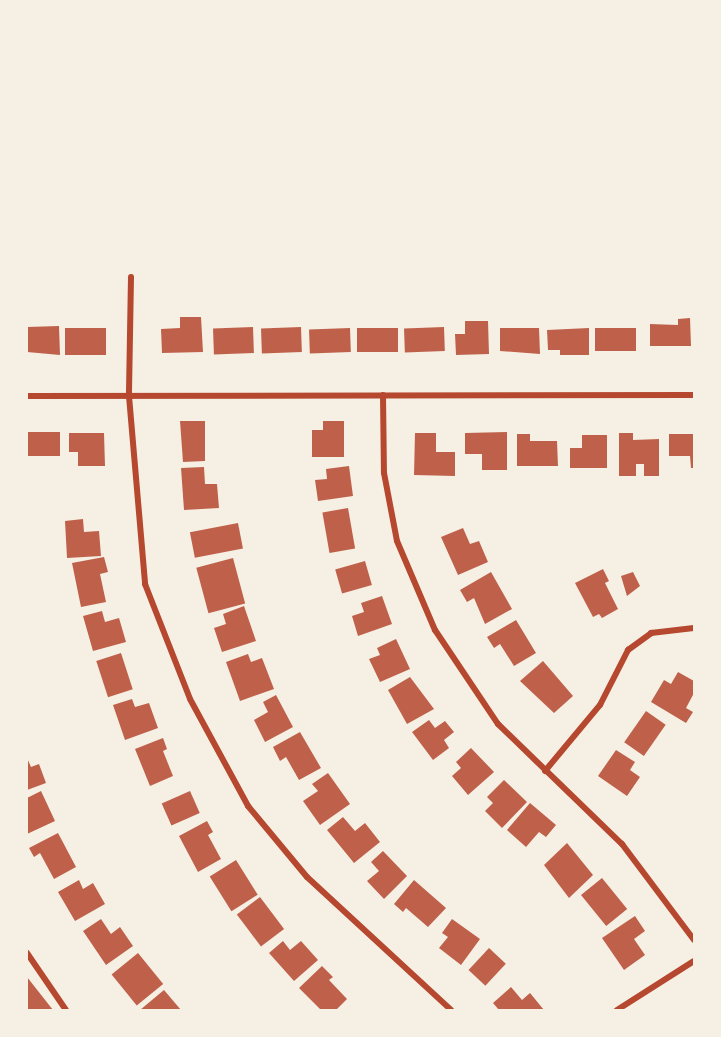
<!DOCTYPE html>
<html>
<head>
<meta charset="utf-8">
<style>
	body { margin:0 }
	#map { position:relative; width:721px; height:1037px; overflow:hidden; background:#f6efe4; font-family:Helvetica,sans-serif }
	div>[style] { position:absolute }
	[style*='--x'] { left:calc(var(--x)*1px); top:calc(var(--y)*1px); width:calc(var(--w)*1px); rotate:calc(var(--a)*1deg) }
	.building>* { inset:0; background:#bf614a; transform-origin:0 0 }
	.minor>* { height:6px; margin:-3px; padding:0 3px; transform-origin:3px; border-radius:3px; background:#b5482f }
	span { translate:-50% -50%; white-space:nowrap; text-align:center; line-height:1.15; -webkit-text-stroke:4.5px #f6efe4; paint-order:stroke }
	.frame { position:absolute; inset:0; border:28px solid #f6efe4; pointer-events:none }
</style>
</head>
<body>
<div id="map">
	<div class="building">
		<i style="clip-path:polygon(180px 317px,201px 317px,203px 352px,162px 353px,161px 329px,180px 328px)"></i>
		<i style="clip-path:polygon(690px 318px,691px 346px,650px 346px,650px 324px,678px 325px,678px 319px)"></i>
		<i style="clip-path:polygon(465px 321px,488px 321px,489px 354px,456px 355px,455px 334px,465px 334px)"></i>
		<i style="clip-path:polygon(59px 326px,60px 355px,27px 352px,27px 327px)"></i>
		<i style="left:253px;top:327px;width:26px;height:40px;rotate:88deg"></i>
		<i style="left:301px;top:327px;width:25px;height:40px;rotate:88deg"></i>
		<i style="left:444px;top:327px;width:24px;height:40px;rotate:88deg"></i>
		<i style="left:65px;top:328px;width:41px;height:27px"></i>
		<i style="left:350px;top:328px;width:24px;height:41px;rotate:88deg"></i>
		<i style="left:398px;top:328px;width:24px;height:41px;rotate:90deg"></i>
		<i style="clip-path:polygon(500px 328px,539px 328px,540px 354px,500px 351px)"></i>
		<i style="clip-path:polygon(589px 328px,589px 355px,560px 355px,560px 350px,548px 350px,547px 330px)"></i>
		<i style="left:636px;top:328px;width:23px;height:41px;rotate:90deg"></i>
		<i style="clip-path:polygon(180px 421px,205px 421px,205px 461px,183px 462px)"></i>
		<i style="clip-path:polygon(323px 421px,344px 421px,344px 457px,312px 457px,312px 430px,323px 430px)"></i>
		<i style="left:27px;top:432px;width:33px;height:24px"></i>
		<i style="clip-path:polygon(507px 432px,507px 470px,482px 470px,482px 454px,465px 454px,465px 433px)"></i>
		<i style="clip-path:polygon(69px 433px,104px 433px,105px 466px,78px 466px,78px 452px,69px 452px)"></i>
		<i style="clip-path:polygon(415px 433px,436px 433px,436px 452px,455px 452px,455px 476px,414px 475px)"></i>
		<i style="clip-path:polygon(619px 433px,633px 433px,633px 440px,659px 439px,659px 476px,644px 476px,644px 464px,636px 464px,636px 476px,619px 476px)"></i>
		<i style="clip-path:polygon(517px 434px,530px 434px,530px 441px,557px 441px,558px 466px,517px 466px)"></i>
		<i style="clip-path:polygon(669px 434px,694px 434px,694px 468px,691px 468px,690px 456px,669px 456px)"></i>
		<i style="clip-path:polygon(582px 435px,607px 435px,607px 468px,570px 468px,570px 448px,582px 448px)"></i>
		<i style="clip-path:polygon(349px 466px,353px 496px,318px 501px,315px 480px,327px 479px,326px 469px)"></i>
		<i style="clip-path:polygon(204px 467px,205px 484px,217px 484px,219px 508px,184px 510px,181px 468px)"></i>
		<i style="left:348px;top:508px;width:41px;height:26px;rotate:80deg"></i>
		<i style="clip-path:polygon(83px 519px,84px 532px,99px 531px,101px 556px,67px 558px,65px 521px)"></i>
		<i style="left:238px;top:523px;width:26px;height:49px;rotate:79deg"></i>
		<i style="clip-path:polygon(463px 528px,470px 544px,479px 541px,488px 562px,458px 575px,441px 537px)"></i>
		<i style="clip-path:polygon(104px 557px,108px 572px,100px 574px,106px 602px,81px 607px,72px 563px)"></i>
		<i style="left:233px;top:558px;width:47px;height:38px;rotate:75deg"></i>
		<i style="left:365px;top:561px;width:25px;height:31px;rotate:74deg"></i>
		<i style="clip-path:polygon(603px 569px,609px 581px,605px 583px,618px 609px,602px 618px,599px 614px,593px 617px,575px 583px)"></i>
		<i style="clip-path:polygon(491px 572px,512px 609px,485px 624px,474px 598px,467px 602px,460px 590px)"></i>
		<i style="clip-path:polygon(633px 572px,640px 586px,627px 596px,621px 576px)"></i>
		<i style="clip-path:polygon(382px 596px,392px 624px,358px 636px,352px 616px,364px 612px,361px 603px)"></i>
		<i style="clip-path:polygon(244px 606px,256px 641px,222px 652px,214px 628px,226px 624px,223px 614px)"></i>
		<i style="clip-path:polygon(102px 611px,105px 622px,119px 618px,126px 642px,93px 651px,83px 616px)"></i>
		<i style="clip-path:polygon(516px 620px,536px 653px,514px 666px,500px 644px,494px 648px,487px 637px)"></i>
		<i style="clip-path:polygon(396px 639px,410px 669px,380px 682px,369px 659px,380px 655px,377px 648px)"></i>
		<i style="left:121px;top:653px;width:38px;height:26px;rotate:72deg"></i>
		<i style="clip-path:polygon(248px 654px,251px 662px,262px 658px,274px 689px,240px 701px,226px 662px)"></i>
		<i style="clip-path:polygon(543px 661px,573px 696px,554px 713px,520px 681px)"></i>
		<i style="clip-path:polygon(678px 672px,694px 681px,694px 693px,686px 708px,693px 712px,686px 723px,651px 702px,664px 680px,671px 684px)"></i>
		<i style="clip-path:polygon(410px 677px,434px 709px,407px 724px,388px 690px)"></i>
		<i style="clip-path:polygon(276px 695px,293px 727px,265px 742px,254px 720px,268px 712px,263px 702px)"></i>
		<i style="clip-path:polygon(132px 699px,135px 707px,149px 703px,158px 728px,125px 740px,113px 705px)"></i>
		<i style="left:646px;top:711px;width:24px;height:38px;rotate:35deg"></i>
		<i style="clip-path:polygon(429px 720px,435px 728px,445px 721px,454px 732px,444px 740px,449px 748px,433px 760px,412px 732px)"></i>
		<i style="clip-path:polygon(300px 732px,321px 768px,299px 780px,286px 757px,280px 761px,273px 747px)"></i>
		<i style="clip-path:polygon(163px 738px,167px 749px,163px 751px,173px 776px,150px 786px,135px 749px)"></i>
		<i style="clip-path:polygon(471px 748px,494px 772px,468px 795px,452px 776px,461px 768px,456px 762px)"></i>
		<i style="clip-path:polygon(616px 750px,635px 762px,630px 770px,640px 777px,627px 796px,598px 776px)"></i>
		<i style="clip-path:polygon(27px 758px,31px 767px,39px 764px,46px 783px,27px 790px)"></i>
		<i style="clip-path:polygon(328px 773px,350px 804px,320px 825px,303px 801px,318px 791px,312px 784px)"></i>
		<i style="clip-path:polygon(504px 780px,527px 802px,502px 828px,485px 811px,493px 803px,487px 797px)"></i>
		<i style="clip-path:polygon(41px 791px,55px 821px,27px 834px,27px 798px)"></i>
		<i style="left:190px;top:791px;width:24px;height:31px;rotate:66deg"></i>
		<i style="clip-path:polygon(530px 803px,556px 825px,546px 837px,539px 832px,526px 847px,507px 830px)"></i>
		<i style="clip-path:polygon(343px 817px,355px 831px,365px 823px,380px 842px,354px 863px,327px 830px)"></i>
		<i style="clip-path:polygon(207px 821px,213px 832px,208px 835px,221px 859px,198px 872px,179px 836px)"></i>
		<i style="clip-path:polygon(58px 833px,76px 867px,54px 879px,40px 853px,34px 857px,29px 848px)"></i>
		<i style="clip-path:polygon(567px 843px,593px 875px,569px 898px,544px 865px)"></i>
		<i style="clip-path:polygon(383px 851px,407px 876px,384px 899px,367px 881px,379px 871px,371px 862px)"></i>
		<i style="left:236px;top:860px;width:41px;height:31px;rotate:58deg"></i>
		<i style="left:602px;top:878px;width:40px;height:27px;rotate:51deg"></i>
		<i style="clip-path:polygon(79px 880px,83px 889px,93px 883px,105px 904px,75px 921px,58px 892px)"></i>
		<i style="clip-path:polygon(414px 880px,446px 908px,428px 927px,406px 908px,403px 912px,394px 904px)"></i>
		<i style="left:260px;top:897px;width:40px;height:29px;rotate:53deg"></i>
		<i style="clip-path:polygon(635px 916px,645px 931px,634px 939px,645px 955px,624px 970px,602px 938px)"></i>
		<i style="clip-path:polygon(101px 919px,111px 934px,120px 927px,133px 946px,106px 965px,83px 931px)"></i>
		<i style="clip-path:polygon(452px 919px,480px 939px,461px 965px,439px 948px,448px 937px,442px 933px)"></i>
		<i style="clip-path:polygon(283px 941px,290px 950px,301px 941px,318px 960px,294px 981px,269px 953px)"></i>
		<i style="left:489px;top:948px;width:23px;height:30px;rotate:43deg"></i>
		<i style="left:138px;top:953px;width:40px;height:34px;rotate:51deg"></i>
		<i style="clip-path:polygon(322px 966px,333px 977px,329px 980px,347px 999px,336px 1010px,321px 1010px,299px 988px)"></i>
		<i style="clip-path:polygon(27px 977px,53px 1010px,27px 1010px)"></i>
		<i style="clip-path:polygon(511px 987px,522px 1000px,530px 993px,544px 1010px,499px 1010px,493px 1003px)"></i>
		<i style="clip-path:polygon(164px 990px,181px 1010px,140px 1010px)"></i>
	</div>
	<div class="minor">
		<i style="--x:131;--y:277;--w:119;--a:91"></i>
		<i style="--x:129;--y:396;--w:189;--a:85.1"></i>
		<i style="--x:145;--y:584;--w:123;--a:68.6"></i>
		<i style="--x:190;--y:699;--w:122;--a:61.5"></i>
		<i style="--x:248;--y:806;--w:92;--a:50.3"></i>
		<i style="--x:307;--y:877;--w:196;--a:42.7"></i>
		<i style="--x:383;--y:395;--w:78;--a:89.3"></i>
		<i style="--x:384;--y:473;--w:69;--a:79.2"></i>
		<i style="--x:397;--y:541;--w:97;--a:66.9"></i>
		<i style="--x:435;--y:630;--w:113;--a:56.2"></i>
		<i style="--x:498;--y:724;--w:173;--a:44.1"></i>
		<i style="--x:622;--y:844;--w:120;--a:53.1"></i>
		<i style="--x:27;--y:396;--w:667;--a:-0.09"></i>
		<i style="--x:545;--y:771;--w:86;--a:-50.2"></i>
		<i style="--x:600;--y:705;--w:62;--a:-63"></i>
		<i style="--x:628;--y:650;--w:29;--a:-36"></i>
		<i style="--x:651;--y:633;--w:43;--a:-6.6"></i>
		<i style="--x:27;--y:953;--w:69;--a:55.6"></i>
		<i style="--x:617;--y:1010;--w:91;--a:-32.5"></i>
	</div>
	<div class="frame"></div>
</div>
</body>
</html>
